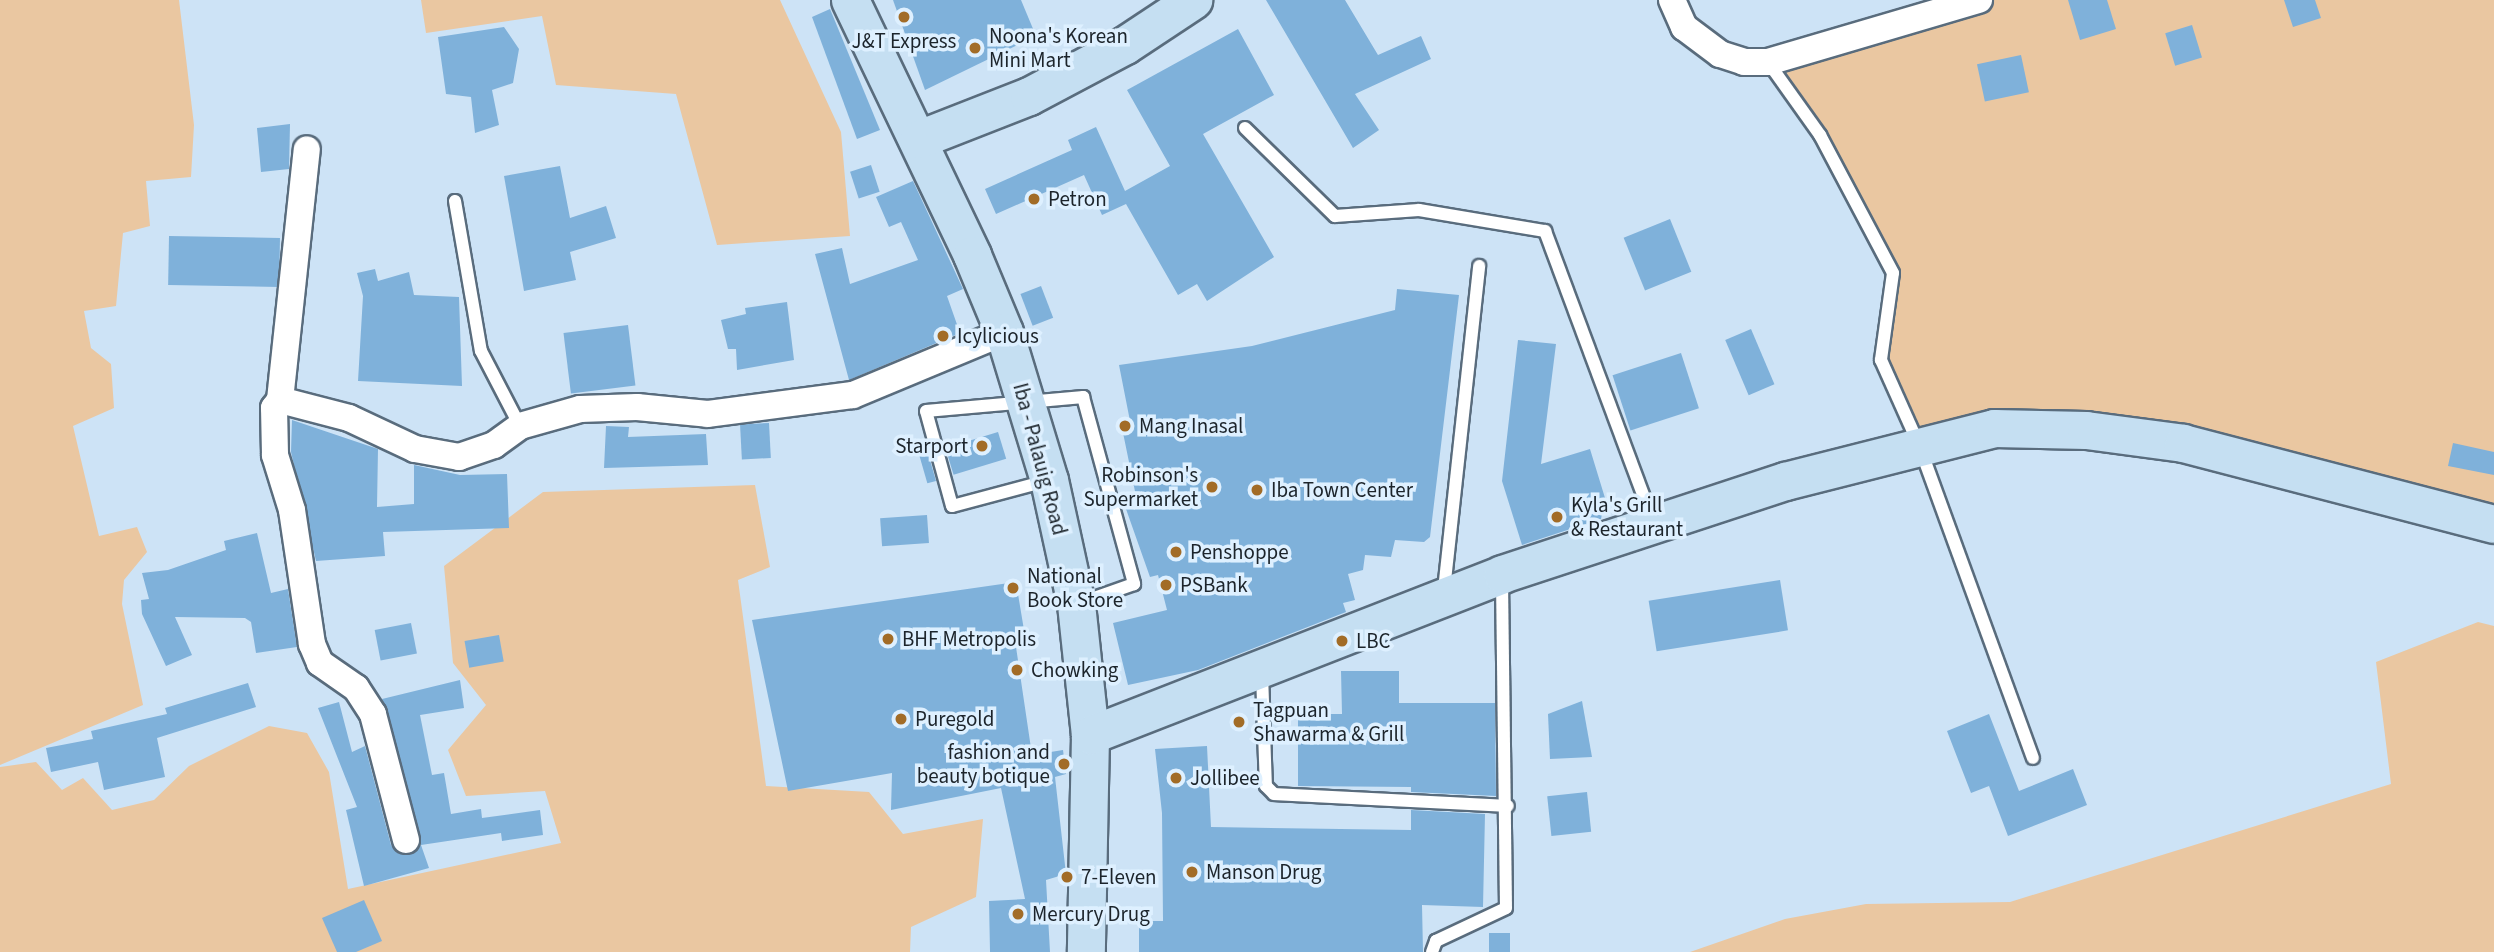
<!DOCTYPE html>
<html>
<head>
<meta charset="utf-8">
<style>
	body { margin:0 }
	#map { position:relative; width:2494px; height:952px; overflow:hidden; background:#cde3f6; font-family:"Source Sans 3",sans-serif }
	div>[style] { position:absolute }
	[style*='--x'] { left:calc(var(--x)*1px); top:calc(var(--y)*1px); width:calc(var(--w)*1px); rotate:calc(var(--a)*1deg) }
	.green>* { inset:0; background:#eac7a1 }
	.building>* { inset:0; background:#7fb1da; transform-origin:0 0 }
	.roads { filter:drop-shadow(2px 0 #596c7d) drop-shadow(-2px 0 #596c7d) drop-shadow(0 2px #596c7d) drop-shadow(0 -2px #596c7d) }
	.lane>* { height:12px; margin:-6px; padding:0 6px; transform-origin:6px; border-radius:6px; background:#fff }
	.street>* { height:26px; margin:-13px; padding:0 13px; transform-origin:13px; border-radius:13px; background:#fff }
	.secondary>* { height:37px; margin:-18.5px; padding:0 18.5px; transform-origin:18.5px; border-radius:18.5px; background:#c5dff2 }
	.dots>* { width:19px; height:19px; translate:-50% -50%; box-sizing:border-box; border:4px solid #def0ff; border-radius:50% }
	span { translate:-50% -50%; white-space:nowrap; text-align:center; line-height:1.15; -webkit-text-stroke:7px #def0ff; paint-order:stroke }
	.poi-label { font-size:21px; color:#1c242b }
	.left { translate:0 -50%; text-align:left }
	.right { translate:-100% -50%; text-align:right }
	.street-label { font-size:21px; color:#1c242b }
</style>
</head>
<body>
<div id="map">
	<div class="green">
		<i style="clip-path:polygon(0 0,179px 0,194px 125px,191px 177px,146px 181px,150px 226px,123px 233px,116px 306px,84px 311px,91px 348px,111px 364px,114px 408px,73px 426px,99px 536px,137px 527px,147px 552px,124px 580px,122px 604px,143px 705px,0 765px)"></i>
		<i style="clip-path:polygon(421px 0,780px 0,841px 132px,850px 236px,717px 245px,676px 94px,556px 85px,542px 16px,426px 33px)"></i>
		<i style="clip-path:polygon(1969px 0,2494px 0,2494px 524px,2183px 443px,1919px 445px,1881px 360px,1893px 273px,1820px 135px,1768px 62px)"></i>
		<i style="clip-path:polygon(755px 485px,770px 567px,738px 580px,766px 786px,869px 792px,903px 834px,983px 819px,976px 897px,911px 927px,910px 952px,0 952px,0 767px,36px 762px,62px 790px,83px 778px,112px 810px,154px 800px,189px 766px,269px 726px,307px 733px,329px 772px,348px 889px,561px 843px,545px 791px,466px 796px,448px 750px,486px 705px,453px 663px,444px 566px,543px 492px)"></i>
		<i style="clip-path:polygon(2478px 622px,2494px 626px,2494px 952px,1690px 952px,1785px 919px,1866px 904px,2010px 902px,2391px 784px,2376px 662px)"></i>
	</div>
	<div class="building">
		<i style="clip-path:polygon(893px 0,1021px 0,1036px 36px,925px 90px)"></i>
		<i style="clip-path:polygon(1266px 0,1345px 0,1378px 55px,1421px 36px,1431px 59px,1355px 94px,1379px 130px,1353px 148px)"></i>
		<i style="clip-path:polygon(2068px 0,2107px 0,2116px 29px,2080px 40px)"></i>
		<i style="clip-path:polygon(2284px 0,2315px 0,2321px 18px,2293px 27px)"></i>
		<i style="clip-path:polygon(830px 9px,880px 130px,857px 139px,812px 17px)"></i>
		<i style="left:2192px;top:25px;width:34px;height:28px;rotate:73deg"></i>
		<i style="clip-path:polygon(504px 27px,519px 49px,513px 83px,492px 90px,499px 125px,475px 133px,471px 97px,446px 94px,438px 37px)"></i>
		<i style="clip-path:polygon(1238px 29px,1274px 95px,1203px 134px,1274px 257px,1207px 301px,1197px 284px,1178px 295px,1126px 204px,1102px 215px,1084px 175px,996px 214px,985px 189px,1072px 150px,1068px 140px,1096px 127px,1125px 191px,1170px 166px,1127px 90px)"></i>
		<i style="left:2021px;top:55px;width:38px;height:45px;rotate:78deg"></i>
		<i style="clip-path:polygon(290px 124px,289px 169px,261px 172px,257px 128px)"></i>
		<i style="left:871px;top:165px;width:28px;height:22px;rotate:72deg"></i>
		<i style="clip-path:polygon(560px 166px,570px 218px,606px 206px,616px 238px,570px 252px,576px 280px,524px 291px,504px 176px)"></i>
		<i style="clip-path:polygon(913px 181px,963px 289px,947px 296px,960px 333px,849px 380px,815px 254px,842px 248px,850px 284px,918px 260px,901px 222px,889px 227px,876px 197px)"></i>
		<i style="left:1670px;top:219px;width:57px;height:50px;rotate:68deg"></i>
		<i style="left:169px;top:236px;width:111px;height:49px;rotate:1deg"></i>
		<i style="clip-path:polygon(375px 269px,378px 281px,409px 272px,414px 295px,459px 297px,462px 386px,358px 381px,363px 296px,357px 273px)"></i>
		<i style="left:1041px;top:286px;width:34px;height:22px;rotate:69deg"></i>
		<i style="clip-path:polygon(1397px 289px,1459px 295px,1430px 537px,1424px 542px,1395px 540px,1391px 557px,1365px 555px,1363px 570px,1348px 574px,1355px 600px,1343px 603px,1346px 612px,1198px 670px,1128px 685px,1113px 623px,1167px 610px,1158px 575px,1150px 577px,1126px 509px,1138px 506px,1121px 423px,1130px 421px,1119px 365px,1252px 346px,1395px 310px)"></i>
		<i style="clip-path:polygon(787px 302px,794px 360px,737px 370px,736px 349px,728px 349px,721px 320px,746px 314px,745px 308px)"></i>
		<i style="left:628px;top:325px;width:61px;height:65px;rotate:83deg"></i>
		<i style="left:1751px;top:329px;width:60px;height:28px;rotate:67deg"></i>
		<i style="clip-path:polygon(1518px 340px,1556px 344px,1541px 464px,1590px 449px,1605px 498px,1601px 519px,1522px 545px,1502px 481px)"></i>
		<i style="left:1681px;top:353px;width:58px;height:72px;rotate:72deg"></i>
		<i style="clip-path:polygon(292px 420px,378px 449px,377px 507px,414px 504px,414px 465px,460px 475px,507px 474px,509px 528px,383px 532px,385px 556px,316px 561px,291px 452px)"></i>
		<i style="left:769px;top:423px;width:35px;height:29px;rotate:87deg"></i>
		<i style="clip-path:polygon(606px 426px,629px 427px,628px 437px,706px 434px,708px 465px,604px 468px)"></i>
		<i style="left:998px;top:432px;width:28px;height:55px;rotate:73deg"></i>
		<i style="clip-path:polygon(2453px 443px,2494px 452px,2494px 475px,2448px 466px)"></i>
		<i style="left:928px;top:453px;width:29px;height:9px;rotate:74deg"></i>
		<i style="left:927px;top:515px;width:28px;height:47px;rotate:86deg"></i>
		<i style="clip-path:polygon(257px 533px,271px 593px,288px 589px,297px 647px,256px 653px,251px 622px,245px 618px,175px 617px,192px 655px,166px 666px,142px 614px,141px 600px,149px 599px,142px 573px,168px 570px,226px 550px,224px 541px)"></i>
		<i style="left:1780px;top:580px;width:51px;height:133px;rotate:81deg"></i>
		<i style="clip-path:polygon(1016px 582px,1024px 630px,1016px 647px,1032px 755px,1063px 750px,1066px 774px,1055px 777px,1066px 874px,1046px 880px,1050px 952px,990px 952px,989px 901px,1025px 899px,1001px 788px,891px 810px,892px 773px,788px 791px,752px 620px)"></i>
		<i style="left:411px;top:623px;width:31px;height:37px;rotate:79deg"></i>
		<i style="left:499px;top:635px;width:27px;height:35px;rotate:80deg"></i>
		<i style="clip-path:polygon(1341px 671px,1399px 671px,1399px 703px,1495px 703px,1496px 796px,1411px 792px,1411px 787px,1298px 786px,1298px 714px,1342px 714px)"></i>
		<i style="clip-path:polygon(460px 680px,464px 708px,420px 715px,432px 775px,444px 773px,451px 814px,481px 809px,482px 818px,540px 810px,543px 835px,502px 841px,501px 833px,421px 845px,382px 699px)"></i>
		<i style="clip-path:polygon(248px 683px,256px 707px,157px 738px,165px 777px,104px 790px,98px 762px,51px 772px,46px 748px,93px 739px,91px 731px,167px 714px,165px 708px)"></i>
		<i style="clip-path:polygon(1582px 701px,1592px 757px,1550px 759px,1548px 714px)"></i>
		<i style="clip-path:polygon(339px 702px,352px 752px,365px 746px,391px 845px,403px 855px,421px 845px,429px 868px,364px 886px,346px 810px,357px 807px,318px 708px)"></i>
		<i style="clip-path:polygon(1989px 714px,2019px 791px,2073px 769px,2087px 805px,2008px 836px,1989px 786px,1971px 793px,1947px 731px)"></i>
		<i style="clip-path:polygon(1207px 746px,1211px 827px,1411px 830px,1411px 810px,1485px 814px,1483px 907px,1422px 905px,1423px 952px,1139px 952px,1139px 921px,1163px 921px,1162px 813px,1155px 749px)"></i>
		<i style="left:1587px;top:792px;width:40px;height:40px;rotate:84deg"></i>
		<i style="clip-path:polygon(364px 900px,382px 941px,356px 952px,337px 952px,322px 918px)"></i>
		<i style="left:1489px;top:933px;width:21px;height:19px"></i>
	</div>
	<div class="roads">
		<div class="lane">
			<i style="--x:1768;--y:62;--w:90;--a:54.5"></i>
			<i style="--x:1820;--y:135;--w:156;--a:62.1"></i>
			<i style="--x:1893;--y:273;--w:88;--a:97.9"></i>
			<i style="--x:1881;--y:360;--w:93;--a:65.9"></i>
			<i style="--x:1919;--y:445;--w:333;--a:70"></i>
			<i style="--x:1245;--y:128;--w:126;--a:44.4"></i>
			<i style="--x:1335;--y:216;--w:84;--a:-4.1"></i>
			<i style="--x:1419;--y:210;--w:128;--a:9.5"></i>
			<i style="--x:1545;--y:231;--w:309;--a:69.6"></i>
			<i style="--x:455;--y:201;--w:152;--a:80.2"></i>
			<i style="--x:481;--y:351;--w:85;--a:62.5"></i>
			<i style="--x:1046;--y:481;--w:97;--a:165.1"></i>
			<i style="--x:952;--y:506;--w:98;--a:-105.3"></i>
			<i style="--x:926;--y:411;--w:158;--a:-5.1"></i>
			<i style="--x:1083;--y:397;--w:194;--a:74.7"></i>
			<i style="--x:1134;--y:584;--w:57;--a:160.6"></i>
			<i style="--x:1444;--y:590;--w:326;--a:-83.8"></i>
			<i style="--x:1262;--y:674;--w:112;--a:88"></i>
			<i style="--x:1266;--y:786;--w:11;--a:45"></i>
			<i style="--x:1274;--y:794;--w:234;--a:2.9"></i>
			<i style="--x:1432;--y:952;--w:12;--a:-70"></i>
			<i style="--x:1436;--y:941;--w:77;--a:-25.2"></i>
			<i style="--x:1506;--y:908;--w:330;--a:-90.7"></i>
		</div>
		<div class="street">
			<i style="--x:1672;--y:0;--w:30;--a:66"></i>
			<i style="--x:1684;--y:27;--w:45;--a:36.9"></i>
			<i style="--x:1720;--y:54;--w:25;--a:18"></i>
			<i style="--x:1744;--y:62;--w:24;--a:0"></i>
			<i style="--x:1768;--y:62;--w:220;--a:-16.4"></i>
			<i style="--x:280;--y:400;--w:252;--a:-83.9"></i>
			<i style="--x:406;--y:840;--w:130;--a:-104.7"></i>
			<i style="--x:373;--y:714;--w:31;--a:-123"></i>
			<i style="--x:356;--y:688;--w:44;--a:-145.2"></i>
			<i style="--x:320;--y:663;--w:21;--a:-113"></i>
			<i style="--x:312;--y:644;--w:135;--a:-98.5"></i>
			<i style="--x:292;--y:510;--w:58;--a:-107.2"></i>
			<i style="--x:275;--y:455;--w:47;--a:-91.2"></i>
			<i style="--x:274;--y:408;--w:10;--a:-53"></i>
			<i style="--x:280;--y:400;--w:71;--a:14.6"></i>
			<i style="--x:349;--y:418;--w:73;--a:25.2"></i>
			<i style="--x:415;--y:449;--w:45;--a:10.3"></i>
			<i style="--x:459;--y:457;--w:37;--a:-19"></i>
			<i style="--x:494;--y:445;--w:32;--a:-36"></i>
			<i style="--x:520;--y:426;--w:62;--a:-15.8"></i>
			<i style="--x:580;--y:409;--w:57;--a:-2"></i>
			<i style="--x:637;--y:407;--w:71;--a:5.6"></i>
			<i style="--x:708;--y:414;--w:146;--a:-7.5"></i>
			<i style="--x:853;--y:395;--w:164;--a:-22.6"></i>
		</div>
		<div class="secondary">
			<i style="--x:850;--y:0;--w:283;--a:64.4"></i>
			<i style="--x:972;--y:255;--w:83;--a:67.4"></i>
			<i style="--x:1004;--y:332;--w:155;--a:73.1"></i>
			<i style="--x:1049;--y:480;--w:127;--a:77.7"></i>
			<i style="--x:1076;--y:604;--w:132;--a:83.9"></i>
			<i style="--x:1090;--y:735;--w:217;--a:91.1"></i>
			<i style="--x:919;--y:139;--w:118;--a:-21.4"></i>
			<i style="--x:1029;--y:96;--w:109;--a:-28"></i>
			<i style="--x:1125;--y:45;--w:82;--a:-33.5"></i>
			<i style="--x:1090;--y:735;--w:442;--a:-21.3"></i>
			<i style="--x:1502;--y:574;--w:298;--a:-18.2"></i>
			<i style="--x:1785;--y:481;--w:216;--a:-14.2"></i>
			<i style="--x:1994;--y:428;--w:92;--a:1.2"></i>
			<i style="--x:2086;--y:430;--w:98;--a:7.6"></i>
			<i style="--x:2183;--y:443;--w:321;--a:14.6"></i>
		</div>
	</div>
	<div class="dots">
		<i style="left:904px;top:17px;background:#a26c27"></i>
		<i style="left:975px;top:48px;background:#a26c27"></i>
		<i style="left:1034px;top:199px;background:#a26c27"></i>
		<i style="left:943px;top:336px;background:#a26c27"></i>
		<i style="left:1125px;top:426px;background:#a26c27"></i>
		<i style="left:982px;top:446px;background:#a26c27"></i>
		<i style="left:1212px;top:487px;background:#a26c27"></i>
		<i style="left:1257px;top:490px;background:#a26c27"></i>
		<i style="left:1557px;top:517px;background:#a26c27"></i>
		<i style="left:1176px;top:552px;background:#a26c27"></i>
		<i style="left:1166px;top:585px;background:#a26c27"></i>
		<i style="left:1013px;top:588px;background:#a26c27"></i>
		<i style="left:888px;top:639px;background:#a26c27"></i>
		<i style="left:1342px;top:641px;background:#a26c27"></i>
		<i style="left:1017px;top:670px;background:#a26c27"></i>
		<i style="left:901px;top:719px;background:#a26c27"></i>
		<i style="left:1239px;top:722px;background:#a26c27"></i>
		<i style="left:1064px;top:764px;background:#a26c27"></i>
		<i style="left:1176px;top:778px;background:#a26c27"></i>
		<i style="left:1192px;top:872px;background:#a26c27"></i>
		<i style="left:1067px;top:877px;background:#a26c27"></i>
		<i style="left:1018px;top:914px;background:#a26c27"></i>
	</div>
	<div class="poi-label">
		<span class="left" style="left:989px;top:48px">Noona's Korean<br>Mini Mart</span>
		<span style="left:904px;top:41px">J&amp;T Express</span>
		<span class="left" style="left:1048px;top:199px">Petron</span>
		<span class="left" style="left:957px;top:336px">Icylicious</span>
		<span class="left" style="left:1139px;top:426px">Mang Inasal</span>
		<span class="right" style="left:968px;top:446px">Starport</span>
		<span class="right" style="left:1198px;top:487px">Robinson's<br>Supermarket</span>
		<span class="left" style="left:1271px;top:490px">Iba Town Center</span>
		<span class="left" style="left:1571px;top:517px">Kyla's Grill<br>&amp; Restaurant</span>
		<span class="left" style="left:1190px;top:552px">Penshoppe</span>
		<span class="left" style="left:1027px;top:588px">National<br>Book Store</span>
		<span class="left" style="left:1180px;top:585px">PSBank</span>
		<span class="left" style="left:902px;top:639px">BHF Metropolis</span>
		<span class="left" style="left:1356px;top:641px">LBC</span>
		<span class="left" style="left:1031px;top:670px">Chowking</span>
		<span class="left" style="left:1253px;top:722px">Tagpuan<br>Shawarma &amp; Grill</span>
		<span class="left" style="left:915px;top:719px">Puregold</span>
		<span class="right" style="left:1050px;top:764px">fashion and<br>beauty botique</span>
		<span class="left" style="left:1190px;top:778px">Jollibee</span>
		<span class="left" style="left:1206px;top:872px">Manson Drug</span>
		<span class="left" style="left:1081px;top:877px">7-Eleven</span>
		<span class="left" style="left:1032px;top:914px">Mercury Drug</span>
	</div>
	<div class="street-label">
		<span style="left:1040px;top:459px;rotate:75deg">Iba - Palauig Road</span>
	</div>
</div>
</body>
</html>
